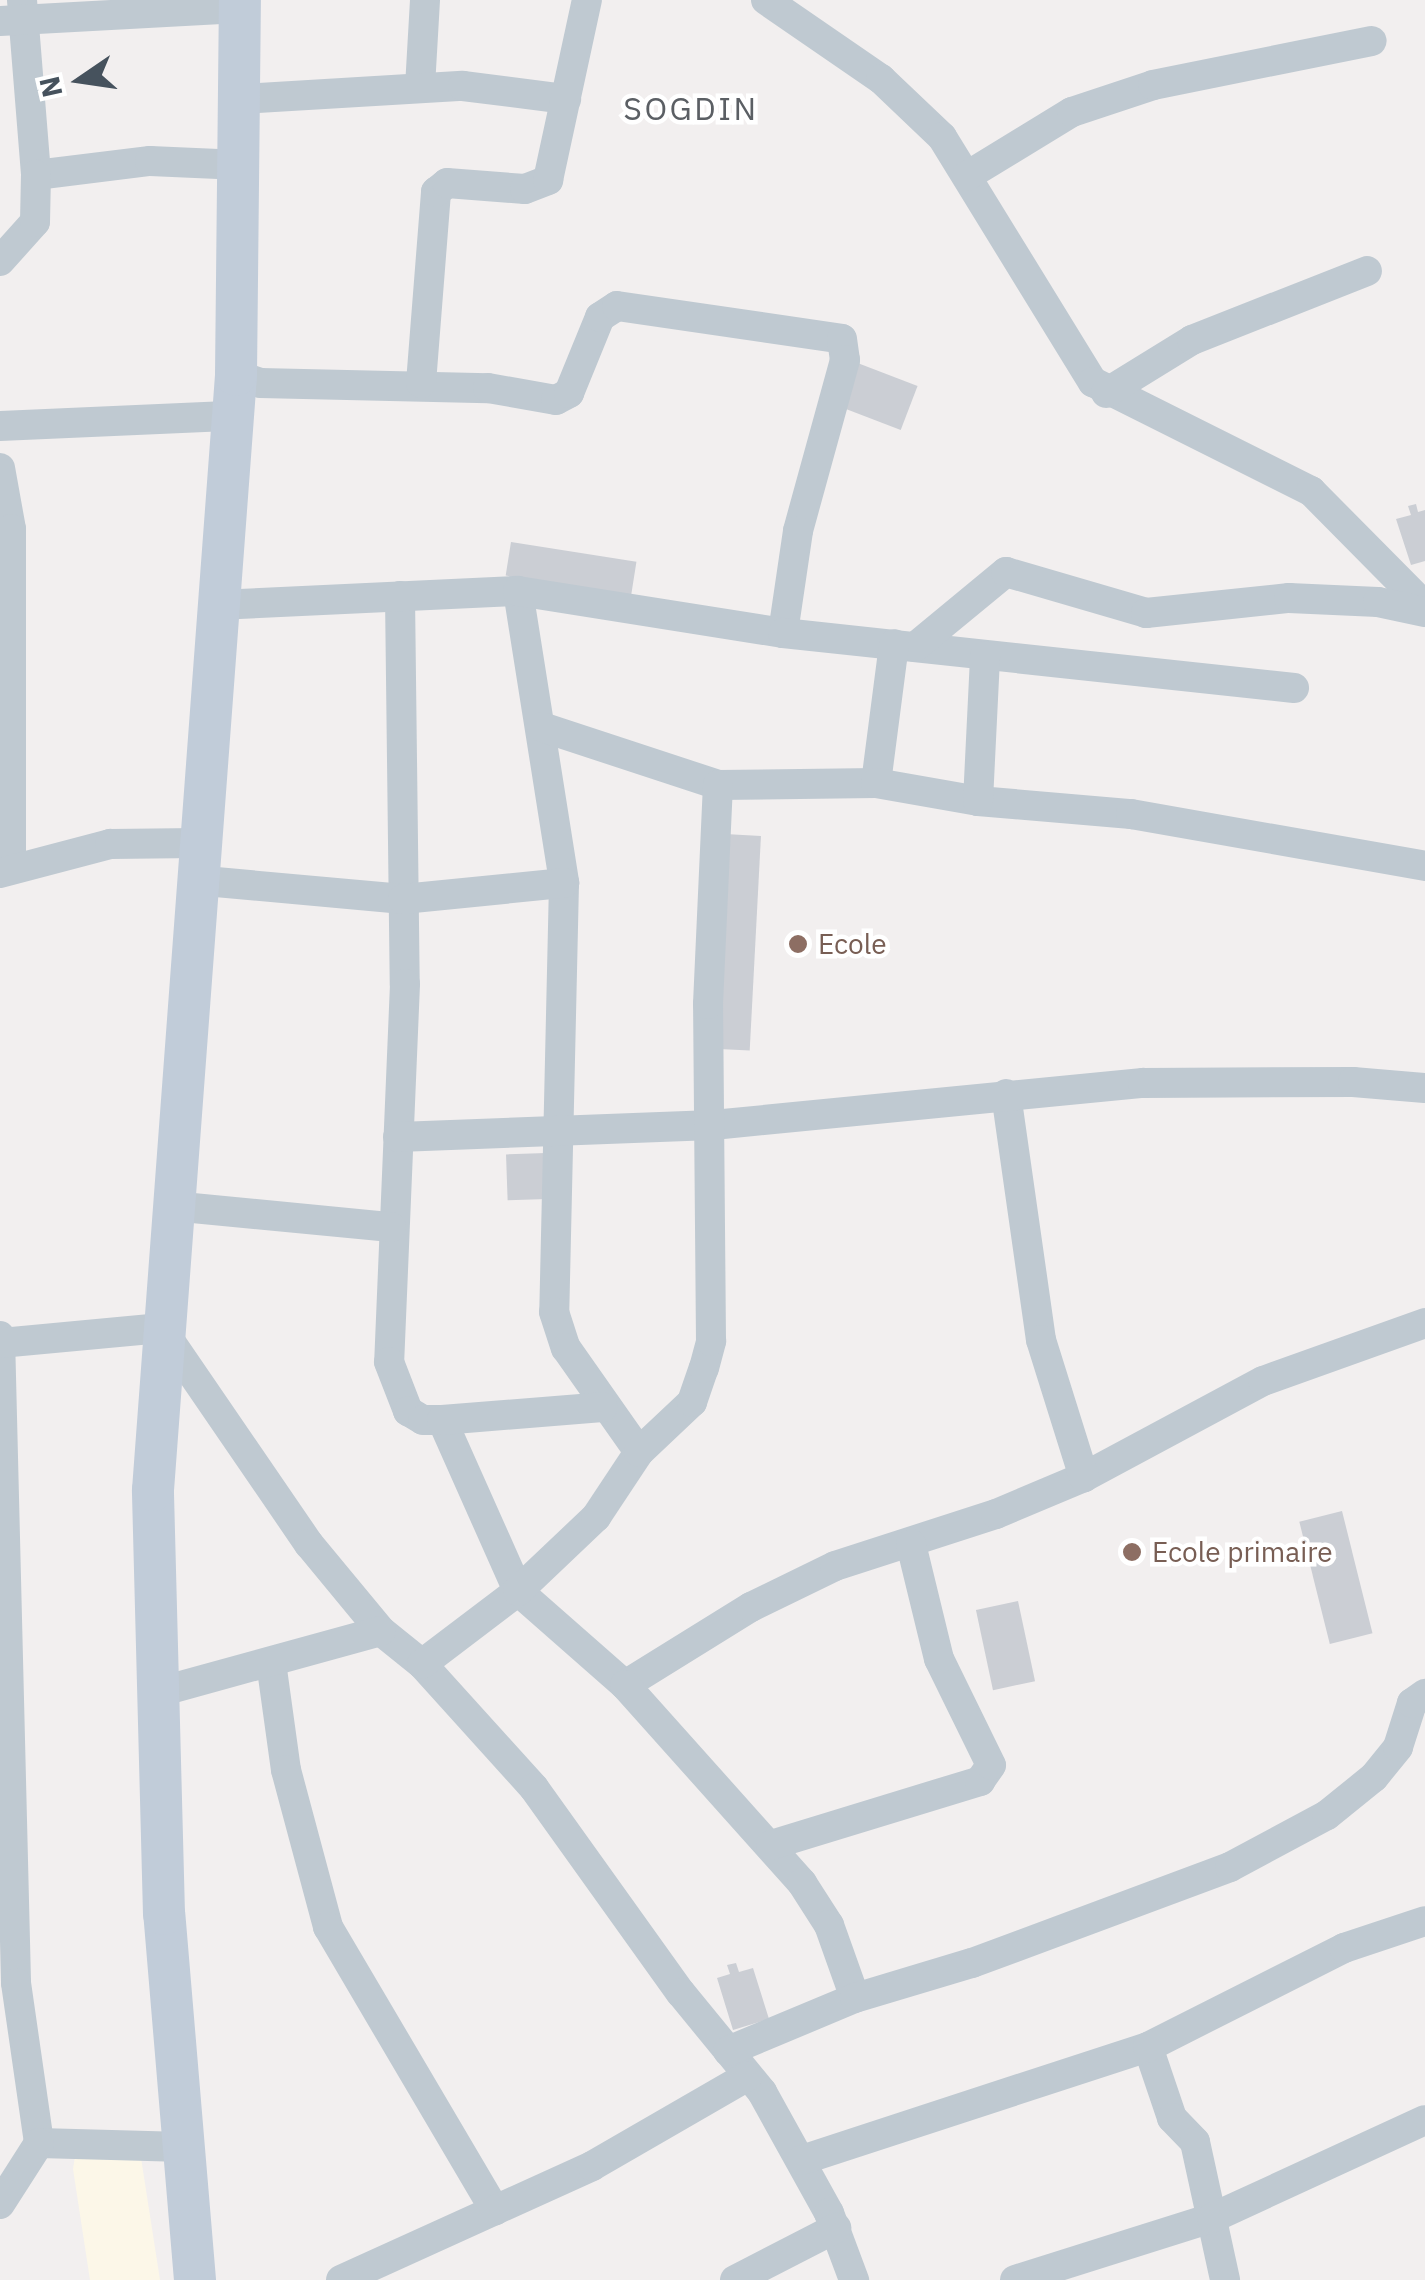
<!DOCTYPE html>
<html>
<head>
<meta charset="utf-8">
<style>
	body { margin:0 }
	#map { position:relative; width:1425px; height:2280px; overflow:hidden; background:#f2efef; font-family:"IBM Plex Sans",sans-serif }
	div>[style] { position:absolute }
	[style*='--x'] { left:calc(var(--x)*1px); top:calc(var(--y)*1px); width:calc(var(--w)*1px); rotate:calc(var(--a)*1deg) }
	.commercial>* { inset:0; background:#fcf7e8 }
	.building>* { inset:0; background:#cbced4; transform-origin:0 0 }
	.street>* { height:30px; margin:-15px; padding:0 15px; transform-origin:15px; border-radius:15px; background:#bfc9d1 }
	.secondary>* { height:42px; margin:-21px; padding:0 21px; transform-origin:21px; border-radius:21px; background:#c1ccd9 }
	.dots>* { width:28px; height:28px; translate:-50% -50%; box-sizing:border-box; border:5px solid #fff; border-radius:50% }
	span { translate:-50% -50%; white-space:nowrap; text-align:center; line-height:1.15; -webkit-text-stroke:9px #fff; paint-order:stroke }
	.education-label { font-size:28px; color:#785e54 }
	.left { translate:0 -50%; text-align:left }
	.quarter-label { font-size:32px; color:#5b5f64; letter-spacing:2.5px }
	.north { position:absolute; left:30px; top:30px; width:100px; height:100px; -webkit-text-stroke:8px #fff; paint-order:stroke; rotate:257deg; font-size:28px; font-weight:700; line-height:40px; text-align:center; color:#46525d }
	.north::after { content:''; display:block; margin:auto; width:35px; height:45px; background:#46525d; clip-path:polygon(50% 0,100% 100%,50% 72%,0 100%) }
</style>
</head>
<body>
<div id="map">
	<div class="commercial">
		<i style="clip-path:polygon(77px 2144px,139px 2145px,160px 2280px,90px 2280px,73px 2169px)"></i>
	</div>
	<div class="building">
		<i style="left:855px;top:362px;width:67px;height:47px;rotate:21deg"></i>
		<i style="clip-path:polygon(1416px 504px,1418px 512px,1425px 510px,1425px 561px,1411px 565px,1396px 519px,1411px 515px,1408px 506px)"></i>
		<i style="left:511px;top:542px;width:127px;height:34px;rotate:9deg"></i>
		<i style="left:725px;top:834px;width:36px;height:215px;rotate:3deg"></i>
		<i style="left:546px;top:1153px;width:46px;height:40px;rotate:88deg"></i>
		<i style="left:1342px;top:1511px;width:126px;height:44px;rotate:76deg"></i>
		<i style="left:1018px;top:1601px;width:82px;height:43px;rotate:78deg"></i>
		<i style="clip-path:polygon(736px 1963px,739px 1972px,753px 1968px,769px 2019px,733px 2030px,717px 1978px,730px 1974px,727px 1965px)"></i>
	</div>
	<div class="street">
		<i style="--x:22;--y:0;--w:176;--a:85.4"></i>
		<i style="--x:36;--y:175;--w:115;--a:-7"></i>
		<i style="--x:150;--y:161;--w:91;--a:2.5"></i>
		<i style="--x:766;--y:0;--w:140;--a:34.5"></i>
		<i style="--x:881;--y:79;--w:84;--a:43.6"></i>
		<i style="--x:942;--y:137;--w:288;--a:58.4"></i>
		<i style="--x:1093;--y:382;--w:244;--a:26.6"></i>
		<i style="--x:1311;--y:491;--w:162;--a:45.3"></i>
		<i style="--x:0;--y:21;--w:240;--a:-3.1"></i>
		<i style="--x:420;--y:87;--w:87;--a:-86.7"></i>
		<i style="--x:241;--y:99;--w:222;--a:-3.4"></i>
		<i style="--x:463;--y:86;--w:104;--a:7.2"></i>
		<i style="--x:967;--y:176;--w:123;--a:-31.4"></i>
		<i style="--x:1072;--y:112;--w:85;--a:-18.4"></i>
		<i style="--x:1153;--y:85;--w:223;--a:-11.4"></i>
		<i style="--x:0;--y:261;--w:52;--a:-48.1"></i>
		<i style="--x:35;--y:222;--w:47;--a:-88.8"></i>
		<i style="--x:236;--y:375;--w:25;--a:18"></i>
		<i style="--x:260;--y:383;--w:228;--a:1.3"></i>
		<i style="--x:488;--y:388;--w:69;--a:10"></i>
		<i style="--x:556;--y:400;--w:15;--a:-28"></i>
		<i style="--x:569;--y:393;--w:82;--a:-67.8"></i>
		<i style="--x:600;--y:317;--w:20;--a:-33"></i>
		<i style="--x:617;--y:306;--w:227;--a:8.3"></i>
		<i style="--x:842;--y:339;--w:21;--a:82"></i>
		<i style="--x:845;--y:360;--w:177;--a:105.4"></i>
		<i style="--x:798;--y:531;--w:103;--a:98.4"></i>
		<i style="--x:421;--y:383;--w:192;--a:-85.5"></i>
		<i style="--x:436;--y:192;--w:14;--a:-39"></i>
		<i style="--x:447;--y:183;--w:78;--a:4.4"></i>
		<i style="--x:525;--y:189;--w:25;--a:-21"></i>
		<i style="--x:548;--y:180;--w:184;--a:-77.8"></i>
		<i style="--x:1106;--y:393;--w:101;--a:-31.6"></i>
		<i style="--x:1192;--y:340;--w:188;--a:-21.5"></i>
		<i style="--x:0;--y:426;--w:233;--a:-2.5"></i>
		<i style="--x:0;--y:468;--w:62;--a:79.8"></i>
		<i style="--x:11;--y:529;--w:339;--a:90"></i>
		<i style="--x:518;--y:591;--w:296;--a:81"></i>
		<i style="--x:564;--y:883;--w:429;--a:91.3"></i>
		<i style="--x:554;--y:1312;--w:38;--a:72"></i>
		<i style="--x:566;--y:1348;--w:127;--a:54.9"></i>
		<i style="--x:400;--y:596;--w:388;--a:89.3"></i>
		<i style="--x:405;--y:984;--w:378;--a:92.4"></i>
		<i style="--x:389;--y:1362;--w:53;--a:68.8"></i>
		<i style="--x:408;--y:1411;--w:17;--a:31"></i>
		<i style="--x:423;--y:1420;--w:19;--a:0"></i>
		<i style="--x:442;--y:1420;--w:187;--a:66"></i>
		<i style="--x:518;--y:1591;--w:142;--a:41.3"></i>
		<i style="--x:625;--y:1685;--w:148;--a:-31.8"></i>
		<i style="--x:751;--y:1607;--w:93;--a:-26"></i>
		<i style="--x:835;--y:1566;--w:169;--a:-17.9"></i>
		<i style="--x:996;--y:1514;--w:95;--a:-22.8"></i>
		<i style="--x:1084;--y:1477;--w:203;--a:-28.2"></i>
		<i style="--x:1263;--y:1381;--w:172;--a:-19.7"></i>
		<i style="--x:217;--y:605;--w:301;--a:-2.7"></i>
		<i style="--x:518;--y:591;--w:268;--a:9"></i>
		<i style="--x:783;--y:633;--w:514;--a:6.14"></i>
		<i style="--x:915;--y:647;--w:118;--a:-39.5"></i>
		<i style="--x:1006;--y:572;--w:146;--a:16.3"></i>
		<i style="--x:1146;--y:613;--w:144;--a:-6"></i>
		<i style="--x:1289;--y:598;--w:89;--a:2.6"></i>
		<i style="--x:1378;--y:602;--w:48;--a:12"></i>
		<i style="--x:542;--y:727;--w:185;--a:18.2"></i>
		<i style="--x:718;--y:785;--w:158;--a:-0.7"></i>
		<i style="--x:876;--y:783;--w:140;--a:-82.6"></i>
		<i style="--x:876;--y:783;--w:104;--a:10"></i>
		<i style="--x:978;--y:801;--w:154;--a:4.9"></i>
		<i style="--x:1131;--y:814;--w:299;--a:10"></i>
		<i style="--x:978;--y:801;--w:145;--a:-87.2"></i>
		<i style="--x:0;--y:873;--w:114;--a:-14.8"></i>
		<i style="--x:110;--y:844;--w:88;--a:-0.7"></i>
		<i style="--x:194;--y:880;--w:210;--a:5.2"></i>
		<i style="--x:403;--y:899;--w:162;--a:-5.7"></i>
		<i style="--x:1006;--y:1094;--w:248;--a:81.9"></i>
		<i style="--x:1041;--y:1340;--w:144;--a:72.6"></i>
		<i style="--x:398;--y:1137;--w:315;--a:-2.2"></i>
		<i style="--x:713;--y:1125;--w:432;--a:-5.6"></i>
		<i style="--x:1143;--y:1083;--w:210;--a:-0.3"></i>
		<i style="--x:1353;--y:1082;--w:72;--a:4.8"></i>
		<i style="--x:172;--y:1206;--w:220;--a:5.5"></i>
		<i style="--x:0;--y:1336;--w:647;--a:88.58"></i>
		<i style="--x:16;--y:1983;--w:162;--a:81.8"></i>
		<i style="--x:39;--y:2143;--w:145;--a:1.6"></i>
		<i style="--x:0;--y:1343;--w:162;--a:-5.3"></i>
		<i style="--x:161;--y:1328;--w:262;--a:55.6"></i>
		<i style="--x:309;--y:1544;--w:113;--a:50.4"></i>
		<i style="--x:381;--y:1631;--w:53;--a:38.8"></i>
		<i style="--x:422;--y:1664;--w:167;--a:47.9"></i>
		<i style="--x:534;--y:1788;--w:252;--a:54.4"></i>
		<i style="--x:681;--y:1993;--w:128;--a:50.7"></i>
		<i style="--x:762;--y:2092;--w:138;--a:61"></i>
		<i style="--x:829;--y:2213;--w:72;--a:69.5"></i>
		<i style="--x:442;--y:1420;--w:161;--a:-4.6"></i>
		<i style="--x:271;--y:1662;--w:109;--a:82.1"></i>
		<i style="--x:286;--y:1770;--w:163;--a:75"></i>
		<i style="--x:328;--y:1927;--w:329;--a:59.5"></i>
		<i style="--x:422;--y:1664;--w:121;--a:-37.2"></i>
		<i style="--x:518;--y:1591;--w:108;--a:-43.5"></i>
		<i style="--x:596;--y:1517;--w:78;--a:-56.5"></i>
		<i style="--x:639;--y:1452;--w:73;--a:-43.3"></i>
		<i style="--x:692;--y:1402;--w:36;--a:-71"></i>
		<i style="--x:704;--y:1368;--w:28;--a:-75"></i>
		<i style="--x:711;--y:1341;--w:337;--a:-90.5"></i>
		<i style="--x:708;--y:1004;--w:219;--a:-87.4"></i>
		<i style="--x:625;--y:1685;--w:266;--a:48.2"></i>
		<i style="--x:802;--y:1883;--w:50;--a:57.3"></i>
		<i style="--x:829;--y:1925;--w:77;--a:70.4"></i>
		<i style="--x:159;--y:1692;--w:230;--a:-15.4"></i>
		<i style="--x:771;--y:1845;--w:219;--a:-17"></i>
		<i style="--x:980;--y:1781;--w:19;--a:-55"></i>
		<i style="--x:991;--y:1765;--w:118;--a:-116.1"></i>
		<i style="--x:939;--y:1659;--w:118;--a:-103.7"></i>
		<i style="--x:1148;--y:2047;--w:75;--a:71.3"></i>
		<i style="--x:1172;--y:2118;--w:33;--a:46"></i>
		<i style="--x:1195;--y:2142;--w:141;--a:77.7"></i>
		<i style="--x:728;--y:2051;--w:138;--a:-22.7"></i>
		<i style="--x:855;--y:1998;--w:122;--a:-16.7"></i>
		<i style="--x:972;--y:1963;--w:275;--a:-20.4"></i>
		<i style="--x:1230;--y:1867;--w:110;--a:-28.2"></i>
		<i style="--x:1327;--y:1815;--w:60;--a:-39"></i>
		<i style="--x:1374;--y:1777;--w:38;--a:-51"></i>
		<i style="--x:1398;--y:1747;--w:46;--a:-72.3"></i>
		<i style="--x:1412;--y:1703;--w:16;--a:-35"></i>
		<i style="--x:802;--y:2160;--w:364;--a:-18.1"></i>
		<i style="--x:1148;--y:2047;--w:220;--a:-26.8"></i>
		<i style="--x:1344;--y:1948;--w:85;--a:-18.4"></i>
		<i style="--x:0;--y:2204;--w:72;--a:-57.4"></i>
		<i style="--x:341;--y:2280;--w:276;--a:-24.4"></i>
		<i style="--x:592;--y:2166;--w:180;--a:-30"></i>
		<i style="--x:735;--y:2280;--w:114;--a:-27.2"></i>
		<i style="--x:1015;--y:2280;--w:207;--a:-17.5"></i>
		<i style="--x:1212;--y:2218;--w:234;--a:-24.7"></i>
	</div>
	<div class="secondary">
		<i style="--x:195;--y:2280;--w:367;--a:-94.8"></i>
		<i style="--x:164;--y:1914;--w:424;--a:-91.5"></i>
		<i style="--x:153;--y:1490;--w:1118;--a:-85.74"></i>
		<i style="--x:236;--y:375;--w:375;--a:-89.4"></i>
	</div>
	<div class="dots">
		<i style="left:798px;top:944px;background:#8d6e63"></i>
		<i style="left:1132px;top:1552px;background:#8d6e63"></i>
	</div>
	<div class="education-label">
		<span class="left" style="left:818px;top:944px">Ecole</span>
		<span class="left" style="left:1152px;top:1552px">Ecole primaire</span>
	</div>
	<div class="quarter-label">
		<span style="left:691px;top:108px">SOGDIN</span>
	</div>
	<div class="north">N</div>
</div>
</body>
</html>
